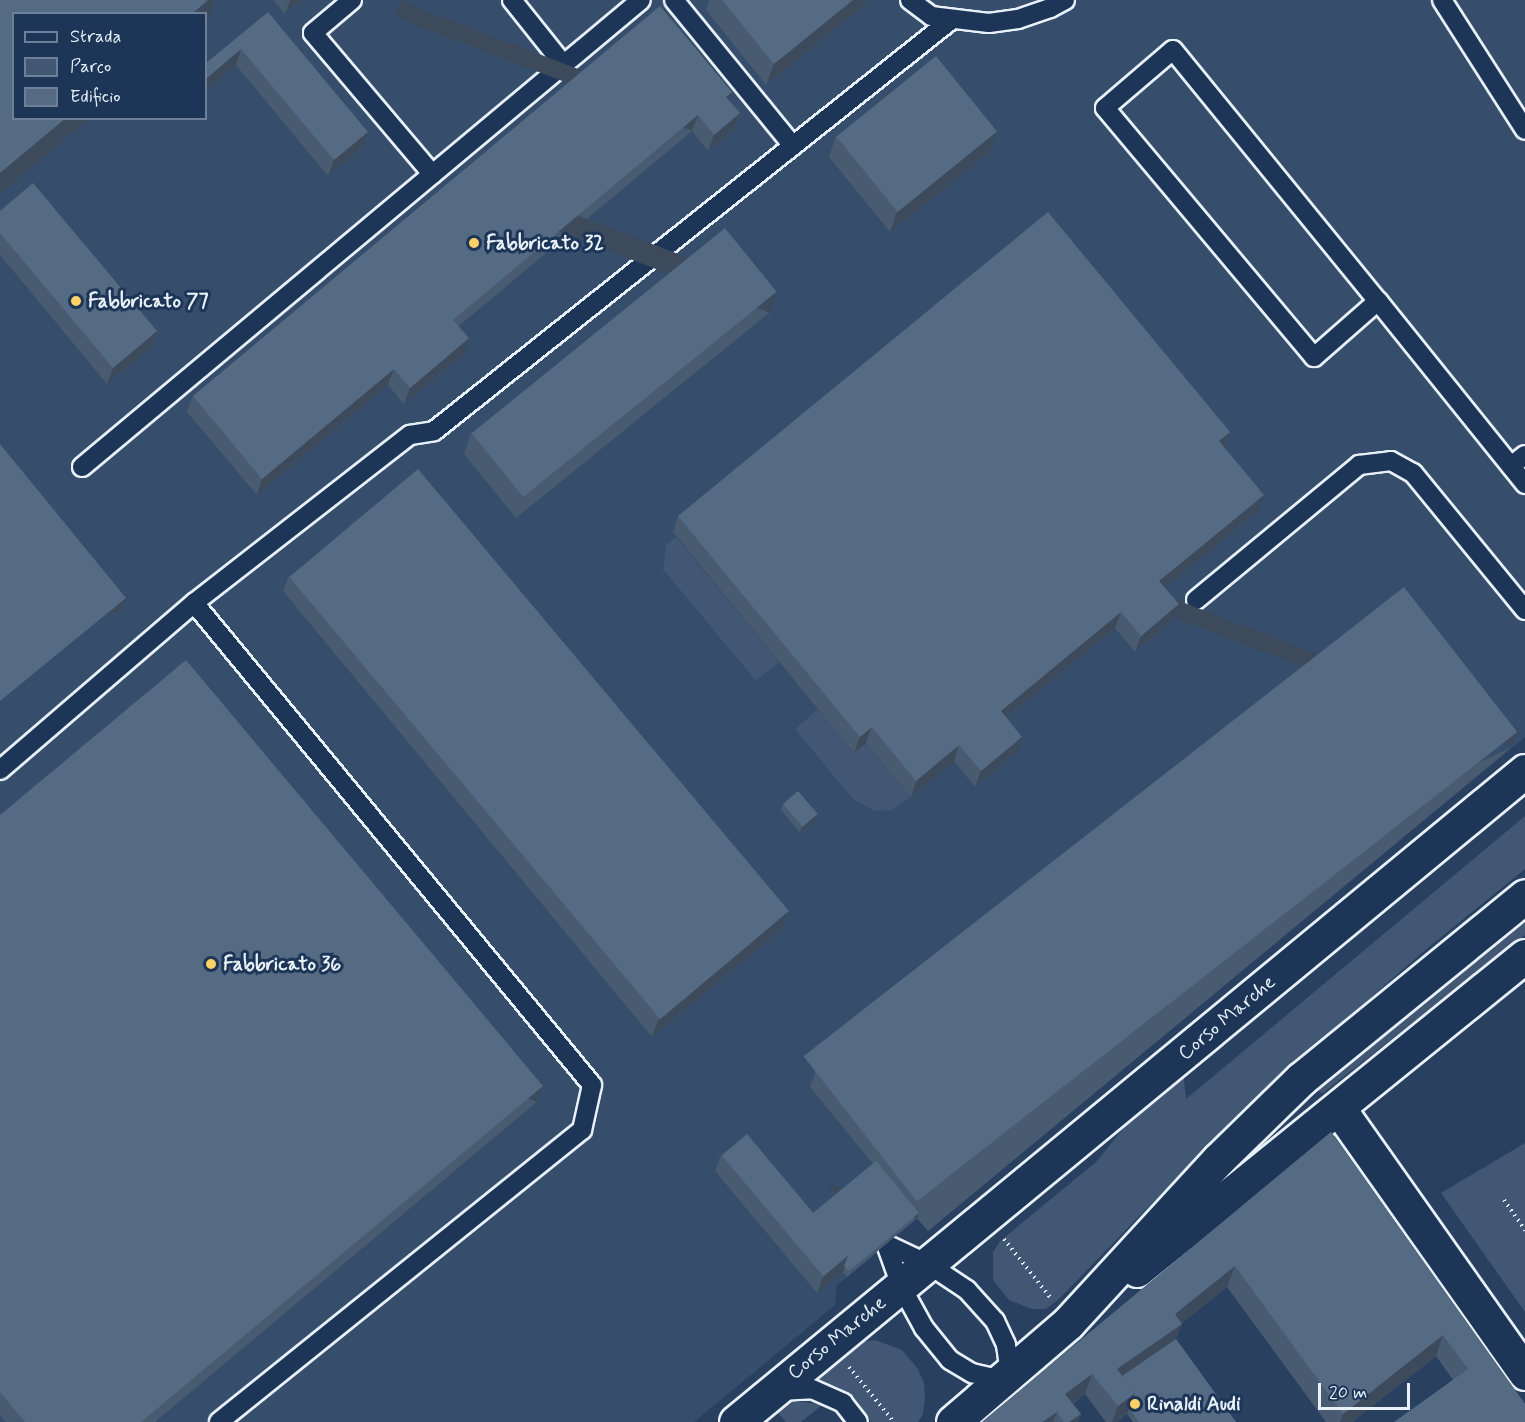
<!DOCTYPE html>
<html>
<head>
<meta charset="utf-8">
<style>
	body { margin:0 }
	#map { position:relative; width:1525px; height:1422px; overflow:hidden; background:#294061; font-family:Mynerve,sans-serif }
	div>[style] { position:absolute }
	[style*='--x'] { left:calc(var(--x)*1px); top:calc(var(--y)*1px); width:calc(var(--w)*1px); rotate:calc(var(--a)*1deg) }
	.built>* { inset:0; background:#364d6b }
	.green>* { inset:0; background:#415774 }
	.path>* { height:4px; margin-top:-2px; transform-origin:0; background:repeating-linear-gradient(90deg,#e8f1f8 0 1.5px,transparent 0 6px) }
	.roads { filter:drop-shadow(2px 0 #e8f1f8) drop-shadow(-2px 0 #e8f1f8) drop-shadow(0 2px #e8f1f8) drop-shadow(0 -2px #e8f1f8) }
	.lane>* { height:18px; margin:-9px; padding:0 9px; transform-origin:9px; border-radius:9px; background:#1d3557 }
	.street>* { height:33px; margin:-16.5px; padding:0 16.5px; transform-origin:16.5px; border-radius:16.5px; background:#1d3557 }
	.primary>* { height:33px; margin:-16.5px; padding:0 16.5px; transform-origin:16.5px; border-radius:16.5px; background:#1d3557 }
	.wall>* { inset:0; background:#495b71 }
	.shaded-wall>* { inset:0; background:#3c4a5c; transform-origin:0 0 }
	.building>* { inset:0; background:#556a83; transform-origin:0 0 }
	.dots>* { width:16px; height:16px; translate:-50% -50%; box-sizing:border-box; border:3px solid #1d3557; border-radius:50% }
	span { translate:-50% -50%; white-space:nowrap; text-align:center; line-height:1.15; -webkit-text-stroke:6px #1d3557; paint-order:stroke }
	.poi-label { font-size:20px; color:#e8f1f8; font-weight:700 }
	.left { translate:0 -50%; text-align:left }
	.street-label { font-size:20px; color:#e8f1f8 }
	.legend { position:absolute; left:12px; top:12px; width:195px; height:108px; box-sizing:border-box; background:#1d3557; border:2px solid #6e8097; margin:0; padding:8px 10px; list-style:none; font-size:18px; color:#e8f1f8 }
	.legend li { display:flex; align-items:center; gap:12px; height:30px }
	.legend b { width:30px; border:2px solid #6e8097 }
	.scale { position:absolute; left:1318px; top:1383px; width:92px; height:27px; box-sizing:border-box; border:3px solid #e8f1f8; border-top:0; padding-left:8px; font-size:18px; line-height:21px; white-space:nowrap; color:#e8f1f8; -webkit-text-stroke:4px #1d3557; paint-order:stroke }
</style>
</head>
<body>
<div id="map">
	<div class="built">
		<i style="clip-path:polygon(evenodd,0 0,1525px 0,1525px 737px,928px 1231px,917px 1219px,847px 1277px,837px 1285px,835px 1305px,694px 1422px,0 1422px,0 0,14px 14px,206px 14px,206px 118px,14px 118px,14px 14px)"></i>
	</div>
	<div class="green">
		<i style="clip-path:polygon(676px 537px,779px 662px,756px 681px,663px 569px,666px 545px)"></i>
		<i style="clip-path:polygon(818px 709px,854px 753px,866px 743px,911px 797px,891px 810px,875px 811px,853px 799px,795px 729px)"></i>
		<i style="clip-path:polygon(1525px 816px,1525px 869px,1424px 951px,1281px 1076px,1221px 1132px,1060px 1298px,1046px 1309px,1032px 1309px,1009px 1300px,993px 1280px,993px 1252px,1000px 1241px,1096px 1162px,1145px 1102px,1183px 1070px,1186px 1099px)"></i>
		<i style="clip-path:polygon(1525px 923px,1525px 935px,1323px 1093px,1319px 1092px,1321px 1085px,1345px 1062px)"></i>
		<i style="clip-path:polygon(1525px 1143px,1525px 1312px,1441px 1193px)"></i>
		<i style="clip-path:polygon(875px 1340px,902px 1350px,918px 1369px,924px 1383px,925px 1398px,923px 1414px,918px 1422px,871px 1422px,863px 1410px,839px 1388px,812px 1378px,853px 1343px)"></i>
		<i style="clip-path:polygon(799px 1401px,822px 1405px,801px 1422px,786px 1422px,777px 1412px,765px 1422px,758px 1422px,785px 1403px)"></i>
	</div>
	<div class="path">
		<i style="--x:1504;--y:1200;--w:37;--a:55"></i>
		<i style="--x:1004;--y:1239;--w:74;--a:51.6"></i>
		<i style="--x:849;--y:1367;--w:71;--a:50.7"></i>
	</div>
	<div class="roads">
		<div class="lane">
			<i style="--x:352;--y:0;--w:51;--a:139.8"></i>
			<i style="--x:313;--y:33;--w:185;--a:49.8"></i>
			<i style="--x:512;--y:0;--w:82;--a:51.4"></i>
			<i style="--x:674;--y:0;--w:188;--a:50.8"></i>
			<i style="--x:910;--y:0;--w:26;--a:37"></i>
			<i style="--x:931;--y:16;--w:58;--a:6.9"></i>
			<i style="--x:989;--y:23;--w:29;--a:-8"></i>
			<i style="--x:1018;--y:19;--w:34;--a:-19"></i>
			<i style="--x:1050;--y:8;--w:17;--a:-28"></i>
			<i style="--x:1442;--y:0;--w:154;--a:57.4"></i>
			<i style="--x:1378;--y:301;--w:85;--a:138.8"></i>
			<i style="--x:1314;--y:357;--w:325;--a:-130"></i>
			<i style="--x:1105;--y:108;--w:89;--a:-40.5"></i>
			<i style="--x:1173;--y:50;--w:324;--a:50.8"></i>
			<i style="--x:1378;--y:301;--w:235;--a:51.2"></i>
			<i style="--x:1511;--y:466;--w:18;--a:-38"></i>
			<i style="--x:82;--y:467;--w:728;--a:-39.88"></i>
			<i style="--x:1196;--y:600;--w:212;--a:-39.6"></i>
			<i style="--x:1359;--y:465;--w:32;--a:-7"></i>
			<i style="--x:1391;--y:461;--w:25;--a:29"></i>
			<i style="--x:1413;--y:473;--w:177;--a:50.7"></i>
			<i style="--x:194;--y:603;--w:625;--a:50.45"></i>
			<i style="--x:592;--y:1085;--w:46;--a:102.5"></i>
			<i style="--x:582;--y:1130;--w:466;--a:141.2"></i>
			<i style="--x:0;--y:770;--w:256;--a:-40.7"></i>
			<i style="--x:194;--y:603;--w:274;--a:-37.9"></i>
			<i style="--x:410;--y:435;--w:24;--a:-9"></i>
			<i style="--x:434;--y:431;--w:660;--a:-38.48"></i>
			<i style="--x:886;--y:1244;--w:45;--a:70.3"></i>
			<i style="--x:901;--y:1286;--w:48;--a:61.3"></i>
			<i style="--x:924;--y:1328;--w:41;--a:50.9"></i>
			<i style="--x:950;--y:1360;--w:26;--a:31"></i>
			<i style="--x:972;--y:1373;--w:32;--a:13"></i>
			<i style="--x:886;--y:1244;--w:47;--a:25.5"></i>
			<i style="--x:928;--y:1264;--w:47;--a:33.7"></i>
			<i style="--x:967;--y:1290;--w:42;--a:47.9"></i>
			<i style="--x:995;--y:1321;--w:26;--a:65"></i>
			<i style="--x:1006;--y:1345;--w:30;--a:82"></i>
			<i style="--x:779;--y:1391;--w:33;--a:-3"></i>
			<i style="--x:812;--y:1389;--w:34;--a:24"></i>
			<i style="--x:843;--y:1403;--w:24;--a:52"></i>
		</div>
		<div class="street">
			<i style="--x:1339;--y:1109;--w:323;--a:54.8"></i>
		</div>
		<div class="primary">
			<i style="--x:1137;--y:1270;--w:499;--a:-39"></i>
			<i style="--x:736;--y:1422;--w:1023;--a:-39.53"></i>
			<i style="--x:953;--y:1422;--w:152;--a:-40.7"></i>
			<i style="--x:1068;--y:1323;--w:223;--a:-47.4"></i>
			<i style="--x:1219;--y:1159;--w:115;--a:-44.3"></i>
			<i style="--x:1301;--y:1079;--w:289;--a:-39.2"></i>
		</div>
	</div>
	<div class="wall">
		<i style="clip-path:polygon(273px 0,302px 0,285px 14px)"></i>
		<i style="clip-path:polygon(709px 0,868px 0,866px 4px,766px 85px,706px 10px)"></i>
		<i style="clip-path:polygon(268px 12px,362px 148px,328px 176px,236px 65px,206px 90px)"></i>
		<i style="clip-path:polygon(732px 92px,729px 101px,740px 113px,734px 129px,708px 151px,692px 131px,459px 326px,464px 354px,404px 404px,388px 385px,257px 495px,187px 412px,193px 396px)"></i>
		<i style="clip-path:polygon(836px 136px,990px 152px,890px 232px,829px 157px)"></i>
		<i style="clip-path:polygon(0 211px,157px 331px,151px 347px,107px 384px,0 255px)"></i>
		<i style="clip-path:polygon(777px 292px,769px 313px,516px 518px,464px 454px,471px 433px)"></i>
		<i style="clip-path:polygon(1230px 432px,1224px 447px,1258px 511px,1165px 587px,1173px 620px,1135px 652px,1115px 628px,1006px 718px,1016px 753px,975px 787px,954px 761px,911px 797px,866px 743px,854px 753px,673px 532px,678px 516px)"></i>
		<i style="clip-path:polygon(289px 576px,782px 929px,652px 1037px,283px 591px)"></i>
		<i style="clip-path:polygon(1512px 747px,928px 1231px,917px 1218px,847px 1277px,842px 1272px,817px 1293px,715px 1171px,721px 1155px,813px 1213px,873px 1164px,810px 1087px,816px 1071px)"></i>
		<i style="clip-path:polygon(783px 804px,818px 814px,816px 820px,800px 833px,781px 810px)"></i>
		<i style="clip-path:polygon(0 815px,543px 1086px,537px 1102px,155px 1422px,6px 1422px,0 1415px)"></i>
		<i style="clip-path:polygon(1331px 1132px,1525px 1404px,1453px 1380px,1436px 1356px,1352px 1422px,1326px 1422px,1227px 1287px,1181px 1324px,1176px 1339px,1236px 1422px,1133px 1422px,1127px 1414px,1117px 1422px,1106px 1422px,1085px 1394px,1073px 1404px,1081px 1414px,1078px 1422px,982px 1422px)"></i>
	</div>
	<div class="shaded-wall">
		<i style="clip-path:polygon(208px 0,215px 0,207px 21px,206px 23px,206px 14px,192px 14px)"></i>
		<i style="clip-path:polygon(290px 0,302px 0,285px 14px)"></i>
		<i style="clip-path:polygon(853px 0,868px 0,866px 4px,766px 85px,774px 64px)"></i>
		<i style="clip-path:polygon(241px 49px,236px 65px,206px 90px,206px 79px)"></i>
		<i style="clip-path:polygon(732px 92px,727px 108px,726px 97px)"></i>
		<i style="clip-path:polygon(740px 113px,734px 129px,708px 151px,714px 135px)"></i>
		<i style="left:698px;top:115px;width:17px;height:319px;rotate:111deg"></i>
		<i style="clip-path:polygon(66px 118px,90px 118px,0 194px,0 173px)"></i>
		<i style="clip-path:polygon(997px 131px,990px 152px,890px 232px,897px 212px)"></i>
		<i style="clip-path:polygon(368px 132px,362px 148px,328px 176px,334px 160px)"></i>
		<i style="left:777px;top:292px;width:22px;height:327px;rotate:111deg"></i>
		<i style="clip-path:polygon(157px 331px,151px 347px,107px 384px,113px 368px)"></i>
		<i style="clip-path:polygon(469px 338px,464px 354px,404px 404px,410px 388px)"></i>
		<i style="clip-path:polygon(394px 369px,388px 385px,257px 495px,262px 479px)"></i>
		<i style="clip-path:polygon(1230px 432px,1224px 448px,1219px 441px)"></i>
		<i style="clip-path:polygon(1264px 495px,1258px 511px,1154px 597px,1159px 581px)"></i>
		<i style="left:126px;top:598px;width:17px;height:163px;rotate:111deg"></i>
		<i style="clip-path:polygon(1179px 604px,1173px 620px,1135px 652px,1141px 636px)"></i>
		<i style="clip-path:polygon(1121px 612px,1115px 628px,995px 727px,1001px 711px)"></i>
		<i style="clip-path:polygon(872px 727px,866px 743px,854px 753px,860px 737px)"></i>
		<i style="left:1518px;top:731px;width:17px;height:759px;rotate:111deg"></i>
		<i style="clip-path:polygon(1022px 737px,1016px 753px,975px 787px,981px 771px)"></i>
		<i style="clip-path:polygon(959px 745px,954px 761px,911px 797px,916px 781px)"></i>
		<i style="clip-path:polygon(818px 814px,816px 820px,800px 833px,802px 827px)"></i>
		<i style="clip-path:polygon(787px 913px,782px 929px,652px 1037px,658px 1021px)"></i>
		<i style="left:543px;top:1086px;width:17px;height:524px;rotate:111deg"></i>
		<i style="left:919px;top:1213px;width:6px;height:91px;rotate:108deg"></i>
		<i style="clip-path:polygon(848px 1256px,843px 1272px,817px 1293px,823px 1277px)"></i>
		<i style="clip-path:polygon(1235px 1266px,1227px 1287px,1177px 1327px,1182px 1324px,1174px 1345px,1109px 1389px,1117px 1369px,1175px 1314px)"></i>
		<i style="clip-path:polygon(1443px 1335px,1436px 1356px,1352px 1422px,1340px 1422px,1343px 1414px)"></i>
		<i style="clip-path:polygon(1092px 1374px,1085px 1394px,1058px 1415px,1065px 1394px)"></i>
		<i style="clip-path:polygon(1135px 1393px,1127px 1414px,1117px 1422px,1112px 1422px,1118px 1406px)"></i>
		<i style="clip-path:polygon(1057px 1412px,1053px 1422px,1042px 1422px)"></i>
		<i style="clip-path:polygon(1081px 1414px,1078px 1422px,1069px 1422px)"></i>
	</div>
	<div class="building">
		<i style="clip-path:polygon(0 0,208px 0,192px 14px,14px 14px,14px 118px,66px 118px,0 173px)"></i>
		<i style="clip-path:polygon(722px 0,853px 0,774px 64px)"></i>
		<i style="clip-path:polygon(660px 6px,732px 92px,726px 97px,740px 113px,714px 135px,698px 115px,453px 320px,469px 338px,410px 388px,394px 369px,262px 479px,193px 396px)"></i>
		<i style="clip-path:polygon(268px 12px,368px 132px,334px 160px,241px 49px,206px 79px,206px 63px)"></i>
		<i style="left:936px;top:56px;width:97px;height:128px;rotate:51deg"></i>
		<i style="clip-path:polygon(33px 183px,157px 331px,113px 368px,0 233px,0 211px)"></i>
		<i style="clip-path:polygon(1048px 212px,1230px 432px,1219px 441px,1264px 495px,1159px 581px,1179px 604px,1141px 636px,1121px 612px,1001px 711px,1022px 737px,981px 771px,959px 745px,916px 781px,872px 727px,860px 737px,678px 516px)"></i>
		<i style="left:725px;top:228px;width:82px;height:326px;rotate:51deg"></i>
		<i style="clip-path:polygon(0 444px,126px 598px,0 701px)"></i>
		<i style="left:418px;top:469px;width:577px;height:168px;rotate:50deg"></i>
		<i style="left:1404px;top:587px;width:184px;height:762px;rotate:52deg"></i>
		<i style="clip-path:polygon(186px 660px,543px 1086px,141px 1422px,25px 1422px,0 1392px,0 815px)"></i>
		<i style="left:798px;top:791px;width:30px;height:20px;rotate:49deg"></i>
		<i style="clip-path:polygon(1331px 1132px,1525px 1404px,1525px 1422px,1394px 1422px,1468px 1369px,1443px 1335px,1343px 1414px,1235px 1266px,1175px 1314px,1182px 1324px,1117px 1369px,1135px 1393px,1118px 1406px,1092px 1374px,1065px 1394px,1081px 1414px,1069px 1422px,1064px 1422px,1057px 1412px,1042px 1422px,982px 1422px)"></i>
		<i style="left:747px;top:1134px;width:158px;height:33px;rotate:50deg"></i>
		<i style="clip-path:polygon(876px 1161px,919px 1213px,849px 1271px,844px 1266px,848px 1256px,813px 1213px)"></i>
		<i style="clip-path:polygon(1176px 1339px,1236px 1422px,1139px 1422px,1129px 1409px,1135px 1393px,1122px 1376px)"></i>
	</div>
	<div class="dots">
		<i style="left:474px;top:243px;background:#ffd166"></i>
		<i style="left:76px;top:301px;background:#ffd166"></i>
		<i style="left:211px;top:964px;background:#ffd166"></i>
		<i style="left:1135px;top:1404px;background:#ffd166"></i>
	</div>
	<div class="poi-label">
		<span class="left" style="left:486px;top:243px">Fabbricato 32</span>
		<span class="left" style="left:88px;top:301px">Fabbricato 77</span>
		<span class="left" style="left:223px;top:964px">Fabbricato 36</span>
		<span class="left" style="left:1147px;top:1404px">Rinaldi Audi</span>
	</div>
	<div class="street-label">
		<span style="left:1227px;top:1018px;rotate:-40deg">Corso Marche</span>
		<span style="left:837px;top:1338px;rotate:-39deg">Corso Marche</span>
	</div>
	<ul class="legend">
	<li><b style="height:8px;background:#1d3557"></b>Strada</li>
	<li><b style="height:16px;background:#415774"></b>Parco</li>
	<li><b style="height:16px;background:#556a83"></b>Edificio</li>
	</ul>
	<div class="scale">20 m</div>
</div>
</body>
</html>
